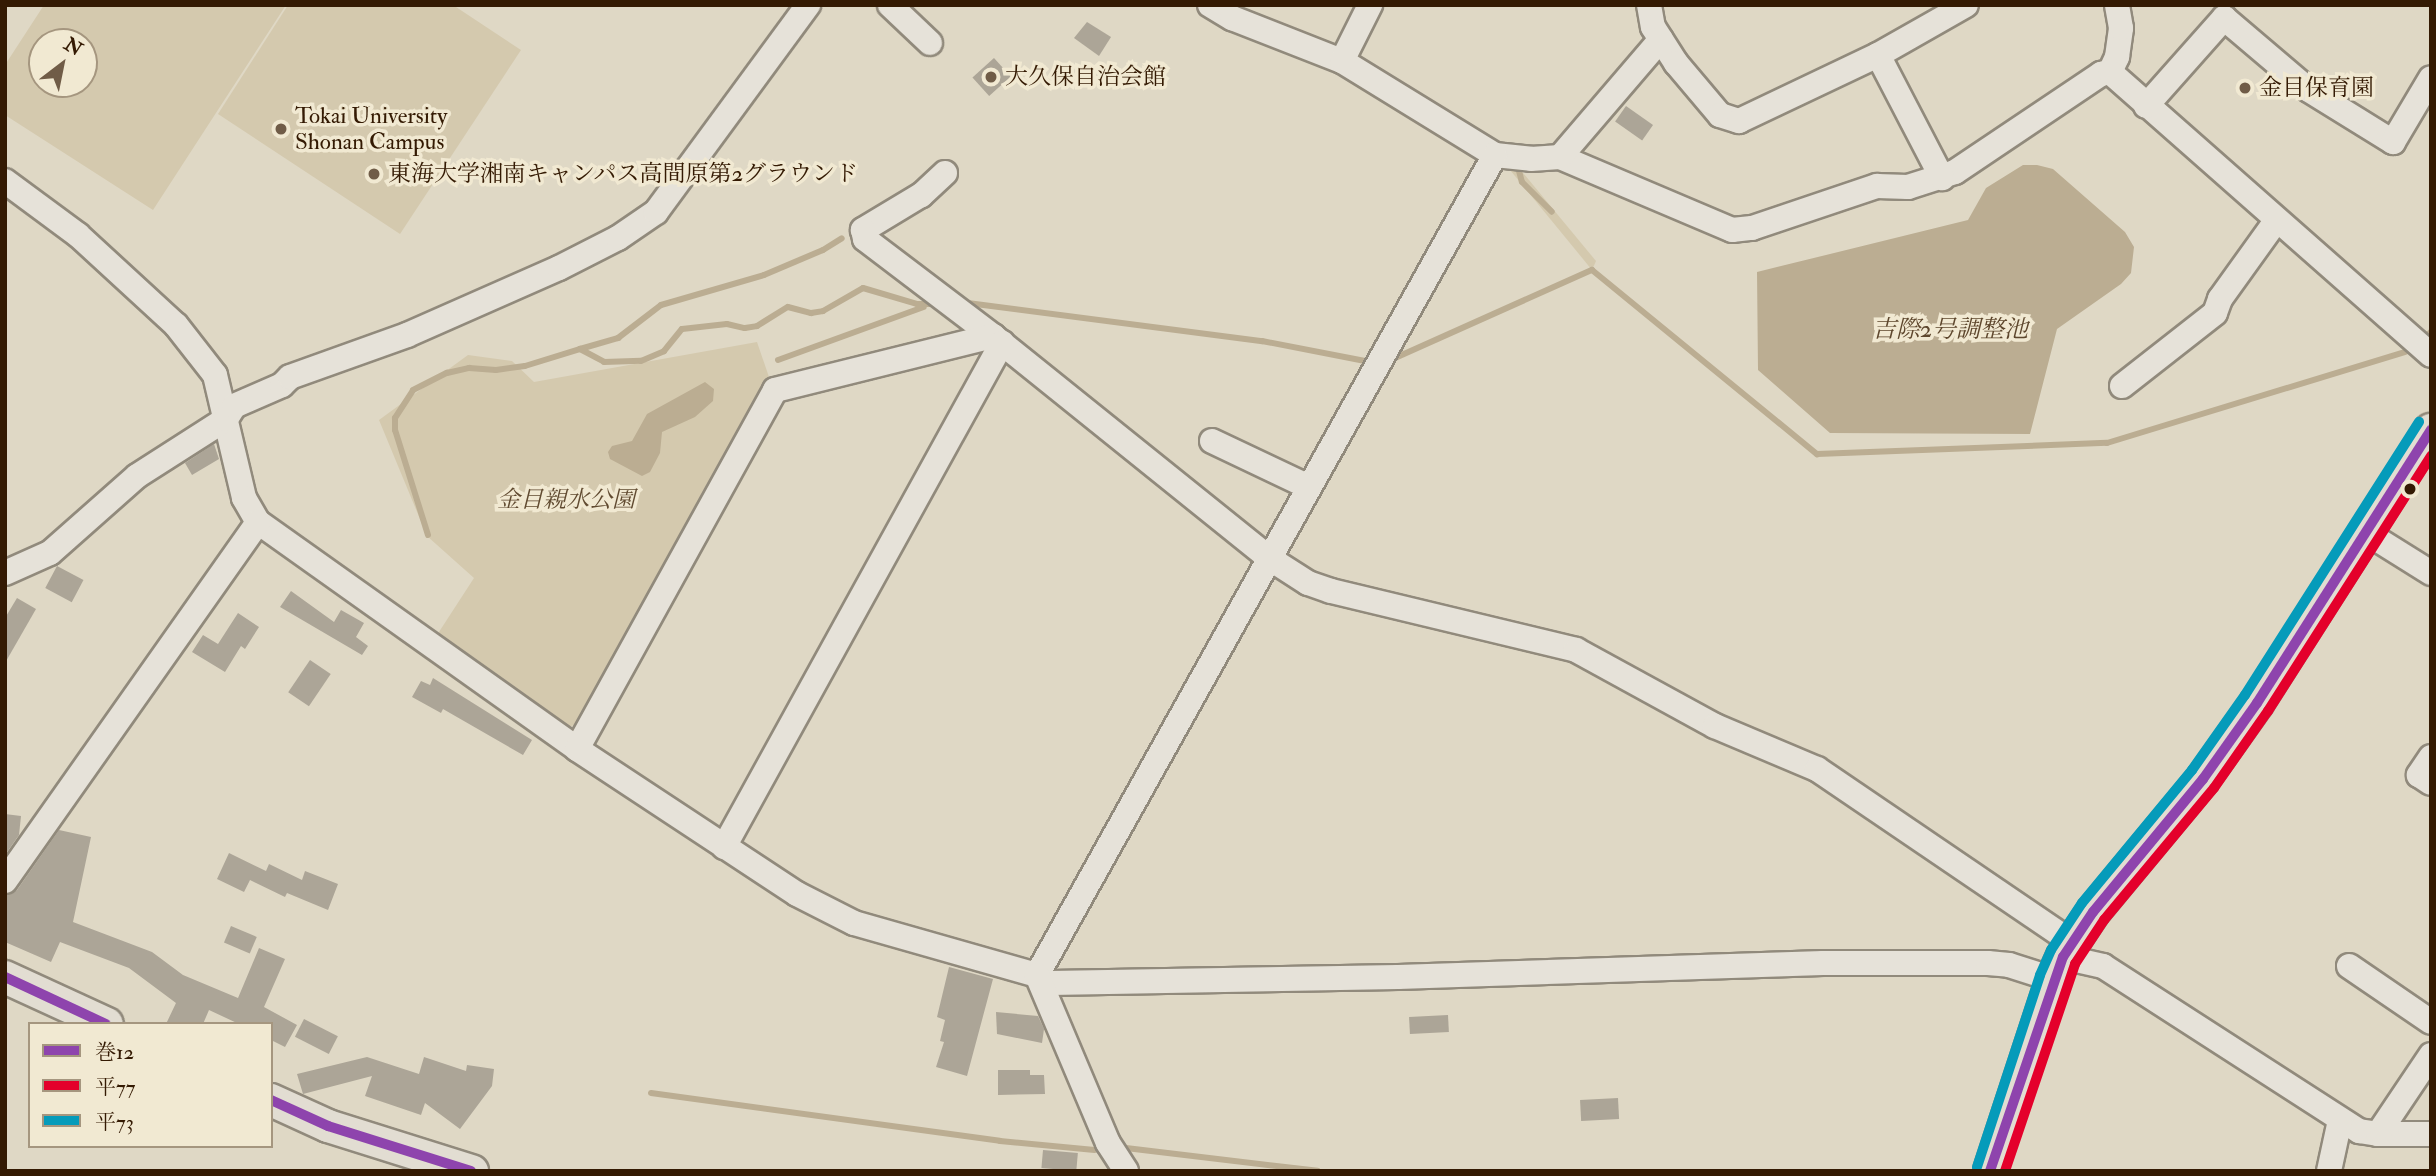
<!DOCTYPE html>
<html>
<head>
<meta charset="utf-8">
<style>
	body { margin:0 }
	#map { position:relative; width:2436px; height:1176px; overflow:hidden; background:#dfd8c5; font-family:"IM FELL Double Pica","Noto Serif JP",serif }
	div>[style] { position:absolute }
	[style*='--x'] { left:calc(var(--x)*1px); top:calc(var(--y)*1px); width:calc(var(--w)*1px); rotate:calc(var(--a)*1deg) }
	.green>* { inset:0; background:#d4c9ae }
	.water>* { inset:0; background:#bbad92 }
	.stream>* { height:6px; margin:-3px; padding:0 3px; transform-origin:3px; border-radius:3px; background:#bbad92 }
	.building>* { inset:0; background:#aca597; transform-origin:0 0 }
	.roads { filter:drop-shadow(2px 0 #918a7c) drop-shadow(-2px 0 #918a7c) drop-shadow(0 2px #918a7c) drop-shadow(0 -2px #918a7c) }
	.minor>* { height:24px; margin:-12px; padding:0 12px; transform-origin:12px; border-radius:12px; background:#e6e2d9 }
	.major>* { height:32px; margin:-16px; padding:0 16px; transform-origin:16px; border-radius:16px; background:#e2ddd2 }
	.bus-1>* { height:10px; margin:-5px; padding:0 5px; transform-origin:5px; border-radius:5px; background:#8e44ad }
	.bus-2>* { height:10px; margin:-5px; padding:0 5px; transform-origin:5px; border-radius:5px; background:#e4002b }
	.bus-3>* { height:10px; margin:-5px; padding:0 5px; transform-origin:5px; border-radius:5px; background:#059bba }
	.dots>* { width:19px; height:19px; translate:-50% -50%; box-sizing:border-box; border:4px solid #f1e9d2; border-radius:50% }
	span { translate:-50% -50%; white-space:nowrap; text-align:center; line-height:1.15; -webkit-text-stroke:7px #f1e9d2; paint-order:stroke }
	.poi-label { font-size:23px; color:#341a03 }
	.left { translate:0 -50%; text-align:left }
	.park-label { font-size:23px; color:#614b31; font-style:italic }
	.water-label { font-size:24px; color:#5e472d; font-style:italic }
	.frame { position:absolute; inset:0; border:7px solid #341a03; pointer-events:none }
	.legend { position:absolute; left:28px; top:1022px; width:245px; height:126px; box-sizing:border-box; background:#f1e9d2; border:2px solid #a5967f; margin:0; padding:9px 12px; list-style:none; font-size:21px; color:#341a03 }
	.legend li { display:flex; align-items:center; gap:14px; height:35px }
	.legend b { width:35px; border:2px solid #a5967f }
	.north { position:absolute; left:28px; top:28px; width:70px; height:70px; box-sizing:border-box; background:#f1e9d2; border:2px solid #a5967f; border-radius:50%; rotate:32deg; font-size:19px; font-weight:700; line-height:28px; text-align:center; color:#341a03 }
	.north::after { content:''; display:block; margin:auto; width:24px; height:32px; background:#705c47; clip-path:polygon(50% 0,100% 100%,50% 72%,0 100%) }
</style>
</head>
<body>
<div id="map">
	<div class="green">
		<i style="clip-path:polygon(evenodd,44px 5px,286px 5px,153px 210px,5px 115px,5px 65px,44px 5px,42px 42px,84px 42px,84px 84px,42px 84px,42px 42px)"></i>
		<i style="clip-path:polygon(288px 5px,453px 5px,521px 50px,400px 234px,218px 114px)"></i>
		<i style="clip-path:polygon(1497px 154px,1509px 156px,1596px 261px,1592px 270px)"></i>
		<i style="clip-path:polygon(757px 342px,769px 377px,585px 723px,566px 727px,437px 635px,474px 578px,427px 536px,379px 420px,468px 355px,512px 361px,534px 382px)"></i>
	</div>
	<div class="water">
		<i style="clip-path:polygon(2023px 165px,2037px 165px,2053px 169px,2125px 232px,2134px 247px,2131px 273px,2121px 284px,2057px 329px,2030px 434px,1830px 433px,1758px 370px,1757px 272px,1968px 220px,1986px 188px)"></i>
		<i style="clip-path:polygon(705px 382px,714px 389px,713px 401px,695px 417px,662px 432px,660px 453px,650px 472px,642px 476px,610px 459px,608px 452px,612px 446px,632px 441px,647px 414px)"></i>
	</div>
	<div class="stream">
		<i style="--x:1519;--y:171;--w:11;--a:75"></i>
		<i style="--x:1522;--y:182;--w:42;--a:45"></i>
		<i style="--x:960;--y:302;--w:305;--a:7.4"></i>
		<i style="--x:1262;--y:341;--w:105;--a:11"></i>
		<i style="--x:2425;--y:337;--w:8;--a:-40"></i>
		<i style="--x:580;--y:349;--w:40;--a:-16"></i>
		<i style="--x:618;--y:338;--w:54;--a:-37.5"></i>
		<i style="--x:661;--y:305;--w:107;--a:-16.2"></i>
		<i style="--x:764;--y:275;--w:64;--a:-23"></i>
		<i style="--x:823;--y:250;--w:22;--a:-32"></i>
		<i style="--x:1395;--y:358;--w:216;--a:-24.1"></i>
		<i style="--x:1592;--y:270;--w:291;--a:39.3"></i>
		<i style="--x:1817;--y:454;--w:290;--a:-2.2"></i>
		<i style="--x:2107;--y:443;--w:312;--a:-17"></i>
		<i style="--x:778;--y:360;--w:155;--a:-20"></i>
		<i style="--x:428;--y:535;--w:110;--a:-107.4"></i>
		<i style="--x:395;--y:430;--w:12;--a:-90"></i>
		<i style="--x:395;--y:418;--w:33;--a:-57"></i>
		<i style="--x:413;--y:390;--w:38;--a:-27"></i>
		<i style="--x:447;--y:373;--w:23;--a:-13"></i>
		<i style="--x:469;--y:368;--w:27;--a:4"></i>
		<i style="--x:496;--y:370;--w:29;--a:-8"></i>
		<i style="--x:525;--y:366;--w:58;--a:-17.2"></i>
		<i style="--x:580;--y:349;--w:27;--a:28"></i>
		<i style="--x:604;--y:362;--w:37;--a:-2"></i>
		<i style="--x:641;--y:361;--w:25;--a:-23"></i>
		<i style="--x:664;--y:351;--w:28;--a:-51"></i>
		<i style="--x:682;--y:329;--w:45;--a:-6.3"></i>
		<i style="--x:727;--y:324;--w:18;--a:13"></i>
		<i style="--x:745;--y:328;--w:12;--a:-9"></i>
		<i style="--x:757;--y:326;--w:36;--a:-32"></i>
		<i style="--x:788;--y:307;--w:24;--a:15"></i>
		<i style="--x:811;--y:313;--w:12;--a:-9"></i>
		<i style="--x:823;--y:311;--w:46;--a:-29.9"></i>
		<i style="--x:863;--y:288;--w:56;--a:16.5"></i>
		<i style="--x:917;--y:304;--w:22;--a:0"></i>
		<i style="--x:651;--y:1093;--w:352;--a:7.8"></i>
		<i style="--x:1000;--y:1141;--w:95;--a:5.4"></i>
		<i style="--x:1126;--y:1148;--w:193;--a:6.8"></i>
	</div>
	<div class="building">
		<i style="clip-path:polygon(1087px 22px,1111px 37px,1099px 56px,1074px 38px)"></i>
		<i style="left:994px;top:58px;width:25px;height:29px;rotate:48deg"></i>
		<i style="left:1626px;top:106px;width:33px;height:19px;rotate:35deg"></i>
		<i style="clip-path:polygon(214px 444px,219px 459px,192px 475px,185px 463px)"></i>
		<i style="left:57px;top:566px;width:30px;height:25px;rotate:28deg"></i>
		<i style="clip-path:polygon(291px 591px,334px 622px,341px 610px,364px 623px,356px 637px,368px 646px,362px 655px,280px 607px)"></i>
		<i style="clip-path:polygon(17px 598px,36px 609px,5px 663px,5px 618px)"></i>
		<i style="clip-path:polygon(238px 613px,259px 627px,245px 649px,241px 646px,225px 672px,192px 652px,203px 635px,218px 644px)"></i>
		<i style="left:310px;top:660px;width:25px;height:39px;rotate:34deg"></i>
		<i style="clip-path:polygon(433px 678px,532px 740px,523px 755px,443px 709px,441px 713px,412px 697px,421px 681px,430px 685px)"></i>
		<i style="clip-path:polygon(5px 814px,21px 816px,19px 835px,5px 855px)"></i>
		<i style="clip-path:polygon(59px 830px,91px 837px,73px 922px,152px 952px,183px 975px,238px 998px,259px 948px,285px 959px,264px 1007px,297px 1025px,285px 1047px,271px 1040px,271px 1024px,239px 1024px,209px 1010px,203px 1024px,166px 1024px,176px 1003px,129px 968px,60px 942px,51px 962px,5px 942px,5px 896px,17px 890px)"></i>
		<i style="clip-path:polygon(229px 853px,266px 871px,269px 864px,302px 880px,305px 871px,338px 884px,328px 910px,287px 893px,285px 897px,250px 880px,244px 892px,217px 879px)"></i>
		<i style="left:231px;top:926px;width:28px;height:18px;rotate:23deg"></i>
		<i style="clip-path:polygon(949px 967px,993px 979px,967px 1076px,936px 1067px,944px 1042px,940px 1041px,945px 1020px,937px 1017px)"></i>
		<i style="clip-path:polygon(996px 1012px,1038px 1016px,1044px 1029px,1042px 1043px,997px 1034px)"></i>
		<i style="left:1448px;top:1015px;width:17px;height:39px;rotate:87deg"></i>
		<i style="left:304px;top:1019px;width:38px;height:20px;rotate:27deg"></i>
		<i style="clip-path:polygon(367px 1057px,419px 1074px,424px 1057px,466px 1071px,467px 1065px,494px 1069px,492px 1086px,460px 1129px,425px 1103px,421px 1115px,365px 1096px,372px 1076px,303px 1094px,297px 1074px)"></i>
		<i style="clip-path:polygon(998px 1070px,1030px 1070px,1030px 1075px,1044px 1075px,1045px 1094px,998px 1095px)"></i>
		<i style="left:1618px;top:1098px;width:21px;height:38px;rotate:87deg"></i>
		<i style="left:1043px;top:1150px;width:35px;height:18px;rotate:5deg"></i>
	</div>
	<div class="roads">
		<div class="minor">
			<i style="--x:890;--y:5;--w:55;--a:43.5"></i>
			<i style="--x:1210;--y:5;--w:26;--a:31"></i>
			<i style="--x:1232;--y:18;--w:118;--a:21.4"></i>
			<i style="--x:1342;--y:61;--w:180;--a:31.6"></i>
			<i style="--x:1495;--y:155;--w:36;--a:6"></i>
			<i style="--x:1531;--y:159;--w:29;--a:-4"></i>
			<i style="--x:1560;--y:157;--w:187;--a:23"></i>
			<i style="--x:1732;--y:230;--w:20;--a:-6"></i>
			<i style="--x:1752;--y:228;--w:132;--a:-18.6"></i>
			<i style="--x:1877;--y:186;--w:31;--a:2"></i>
			<i style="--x:1908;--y:187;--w:49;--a:-17.7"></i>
			<i style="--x:1955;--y:172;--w:176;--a:-33.9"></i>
			<i style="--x:2101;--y:74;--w:9;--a:-13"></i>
			<i style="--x:2110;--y:72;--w:17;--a:-65"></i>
			<i style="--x:2117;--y:57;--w:29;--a:-82"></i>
			<i style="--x:2121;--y:28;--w:23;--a:-100"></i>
			<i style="--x:1649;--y:5;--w:22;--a:80"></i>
			<i style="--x:1653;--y:27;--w:43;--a:57.4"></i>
			<i style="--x:1676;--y:63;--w:68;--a:49.8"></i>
			<i style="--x:1720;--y:115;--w:20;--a:18"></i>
			<i style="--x:1739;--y:121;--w:154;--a:-25.4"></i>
			<i style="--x:1878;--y:55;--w:101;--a:-29.6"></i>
			<i style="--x:1878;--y:55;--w:139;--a:62.5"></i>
			<i style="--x:1342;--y:61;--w:63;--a:-63.4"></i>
			<i style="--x:2110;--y:72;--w:428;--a:41.4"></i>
			<i style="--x:2146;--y:106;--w:118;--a:-48.4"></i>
			<i style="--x:2224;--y:18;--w:111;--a:40.3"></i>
			<i style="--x:2309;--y:90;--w:99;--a:31.8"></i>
			<i style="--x:2393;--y:142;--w:74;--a:-59.3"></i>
			<i style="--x:1560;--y:157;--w:155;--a:-49.4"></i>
			<i style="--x:945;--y:173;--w:33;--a:137"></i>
			<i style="--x:921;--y:195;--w:68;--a:148.9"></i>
			<i style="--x:863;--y:230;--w:9;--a:77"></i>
			<i style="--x:865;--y:239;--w:161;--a:37.2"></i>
			<i style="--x:993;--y:336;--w:354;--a:38.8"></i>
			<i style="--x:1269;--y:558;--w:46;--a:32.7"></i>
			<i style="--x:1308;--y:583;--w:24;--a:19"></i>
			<i style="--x:1331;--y:591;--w:252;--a:13.5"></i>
			<i style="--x:1576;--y:650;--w:158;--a:28.7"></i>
			<i style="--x:1715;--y:726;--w:111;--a:22.9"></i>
			<i style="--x:1817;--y:769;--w:308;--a:34.2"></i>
			<i style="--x:5;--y:181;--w:91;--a:36.5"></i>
			<i style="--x:78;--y:235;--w:133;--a:42.6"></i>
			<i style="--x:176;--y:325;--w:63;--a:52"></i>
			<i style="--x:215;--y:375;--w:126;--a:76.7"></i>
			<i style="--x:244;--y:498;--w:28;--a:60"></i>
			<i style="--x:258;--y:522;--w:392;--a:35.4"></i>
			<i style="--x:577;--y:749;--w:263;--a:33.4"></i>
			<i style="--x:797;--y:894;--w:64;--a:27"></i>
			<i style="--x:854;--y:923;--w:190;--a:15.9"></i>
			<i style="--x:1037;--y:975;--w:15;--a:32"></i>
			<i style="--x:1050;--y:983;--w:348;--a:-1"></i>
			<i style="--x:1398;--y:977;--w:425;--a:-1.9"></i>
			<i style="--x:1823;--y:963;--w:165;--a:0"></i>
			<i style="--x:1988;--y:963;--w:21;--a:5"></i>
			<i style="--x:2009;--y:965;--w:46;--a:17.7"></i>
			<i style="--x:2122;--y:386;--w:118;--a:-38.1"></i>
			<i style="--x:2215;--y:313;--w:15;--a:-70"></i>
			<i style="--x:2220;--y:299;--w:96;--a:-54.3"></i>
			<i style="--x:1212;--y:441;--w:107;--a:25.4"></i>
			<i style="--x:2367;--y:533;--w:75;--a:32"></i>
			<i style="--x:5;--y:573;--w:49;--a:-24"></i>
			<i style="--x:50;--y:553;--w:116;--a:-41.5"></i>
			<i style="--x:137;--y:476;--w:106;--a:-32.6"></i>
			<i style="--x:226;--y:419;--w:15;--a:-58"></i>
			<i style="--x:234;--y:406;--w:52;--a:-23.6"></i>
			<i style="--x:282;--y:385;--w:11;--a:-45"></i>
			<i style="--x:290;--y:377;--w:124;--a:-19.7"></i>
			<i style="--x:407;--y:335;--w:166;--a:-23.8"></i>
			<i style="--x:559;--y:268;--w:66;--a:-27"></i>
			<i style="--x:618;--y:238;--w:46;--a:-34.4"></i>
			<i style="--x:656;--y:212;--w:257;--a:-53.7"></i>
			<i style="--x:577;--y:749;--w:410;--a:-61.1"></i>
			<i style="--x:775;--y:390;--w:225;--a:-13.9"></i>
			<i style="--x:2431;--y:757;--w:22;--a:124"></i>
			<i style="--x:2419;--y:775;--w:14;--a:34"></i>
			<i style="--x:724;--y:847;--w:576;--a:-61.12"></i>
			<i style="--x:5;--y:881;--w:439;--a:-54.8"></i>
			<i style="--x:2063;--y:957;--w:41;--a:12.7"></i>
			<i style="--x:2103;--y:966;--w:305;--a:32.8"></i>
			<i style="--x:2359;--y:1131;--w:19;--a:9"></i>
			<i style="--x:2378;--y:1134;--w:53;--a:0"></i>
			<i style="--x:2349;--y:966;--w:99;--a:34.3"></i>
			<i style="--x:1037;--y:975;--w:939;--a:-60.82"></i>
			<i style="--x:1037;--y:975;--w:182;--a:67.1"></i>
			<i style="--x:1108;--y:1143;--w:33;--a:57"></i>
			<i style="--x:2378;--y:1134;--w:95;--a:-56.1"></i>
			<i style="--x:2329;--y:1171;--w:52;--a:-77.8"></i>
		</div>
		<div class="major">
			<i style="--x:5;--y:977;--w:112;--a:24.7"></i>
			<i style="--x:271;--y:1100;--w:63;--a:24.5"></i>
			<i style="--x:328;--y:1126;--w:151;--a:17.4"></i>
			<i style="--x:1990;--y:1171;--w:202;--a:-71.8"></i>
			<i style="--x:2053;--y:979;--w:24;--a:-66"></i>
			<i style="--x:2063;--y:957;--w:54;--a:-56.3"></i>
			<i style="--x:2093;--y:912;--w:173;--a:-50.4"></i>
			<i style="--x:2203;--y:779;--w:93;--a:-54.6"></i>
			<i style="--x:2257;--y:703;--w:324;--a:-57.5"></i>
		</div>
	</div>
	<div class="bus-1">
		<i style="--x:5;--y:977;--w:111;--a:25"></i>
		<i style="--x:271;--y:1100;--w:63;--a:24.5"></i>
		<i style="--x:328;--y:1126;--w:150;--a:17.5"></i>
		<i style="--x:1990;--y:1171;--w:226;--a:-71.2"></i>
		<i style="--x:2063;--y:957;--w:54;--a:-56.3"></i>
		<i style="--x:2093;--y:912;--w:173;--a:-50.4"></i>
		<i style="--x:2203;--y:779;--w:93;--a:-54.6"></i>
		<i style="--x:2257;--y:703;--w:324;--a:-57.5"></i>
	</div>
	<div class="bus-2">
		<i style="--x:2005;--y:1171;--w:219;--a:-71.3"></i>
		<i style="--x:2075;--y:964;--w:53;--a:-56.6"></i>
		<i style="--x:2104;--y:920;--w:172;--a:-50.2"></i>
		<i style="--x:2214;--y:788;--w:94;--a:-55"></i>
		<i style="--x:2268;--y:711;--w:303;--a:-57.4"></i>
	</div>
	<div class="bus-3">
		<i style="--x:1977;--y:1167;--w:202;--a:-71.8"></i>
		<i style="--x:2040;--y:975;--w:27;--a:-66"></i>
		<i style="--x:2051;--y:950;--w:56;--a:-56.6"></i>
		<i style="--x:2082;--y:903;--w:173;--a:-50.4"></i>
		<i style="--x:2192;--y:770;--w:92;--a:-54.8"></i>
		<i style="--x:2245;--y:695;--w:324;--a:-57.5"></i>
	</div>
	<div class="dots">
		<i style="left:991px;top:77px;background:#705c47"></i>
		<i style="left:2245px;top:88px;background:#705c47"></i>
		<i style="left:281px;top:129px;background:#705c47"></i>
		<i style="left:374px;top:174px;background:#705c47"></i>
		<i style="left:2410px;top:489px;background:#341a03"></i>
	</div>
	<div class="poi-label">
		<span class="left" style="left:1005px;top:77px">大久保自治会館</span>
		<span class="left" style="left:2259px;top:88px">金目保育園</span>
		<span class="left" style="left:295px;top:129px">Tokai University<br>Shonan Campus</span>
		<span class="left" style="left:388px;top:174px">東海大学湘南キャンパス高間原第2グラウンド</span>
	</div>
	<div class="park-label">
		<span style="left:566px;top:500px">金目親水公園</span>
	</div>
	<div class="water-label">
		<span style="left:1950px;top:330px">吉際2号調整池</span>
	</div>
	<div class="frame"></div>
	<ul class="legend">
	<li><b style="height:9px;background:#8e44ad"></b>巻12</li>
	<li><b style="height:9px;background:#e4002b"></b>平77</li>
	<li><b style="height:9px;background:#059bba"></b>平73</li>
	</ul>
	<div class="north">N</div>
</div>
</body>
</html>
